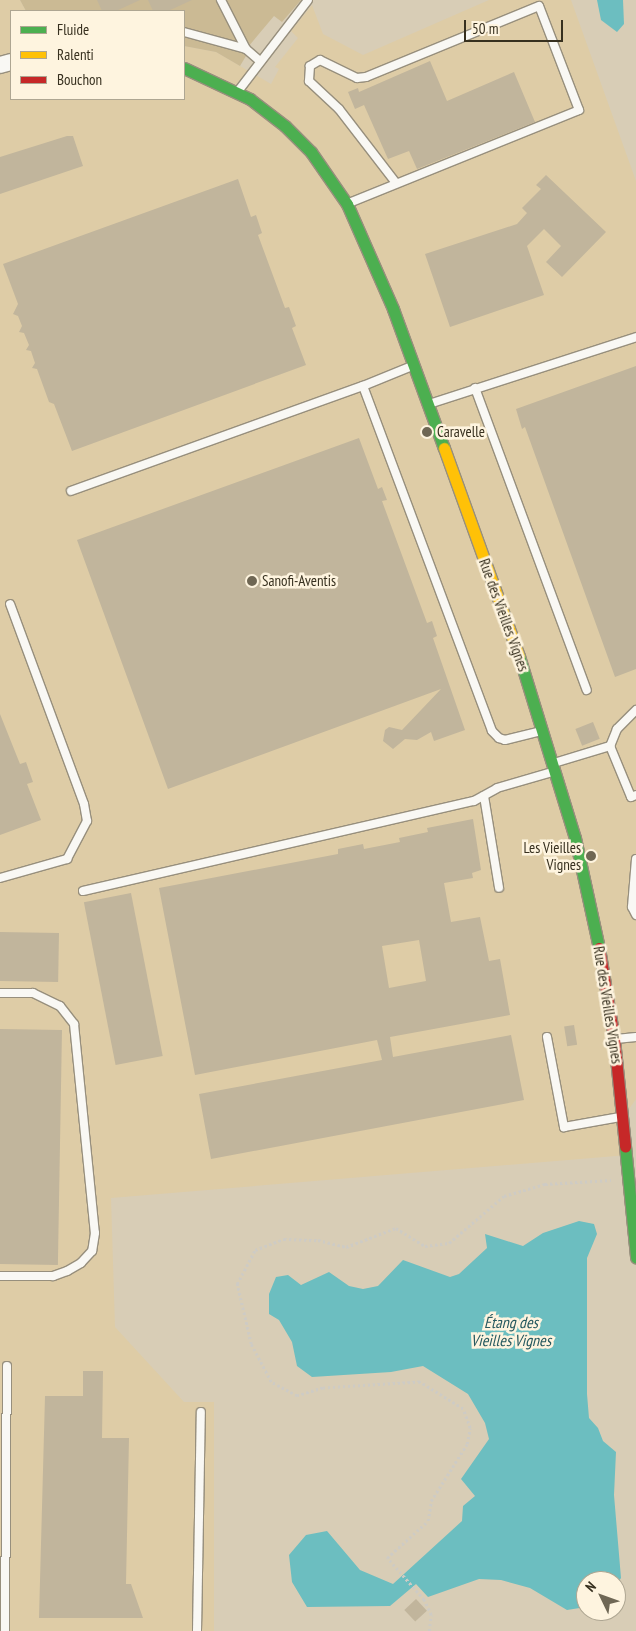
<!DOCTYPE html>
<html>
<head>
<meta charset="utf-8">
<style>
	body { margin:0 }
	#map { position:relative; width:636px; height:1631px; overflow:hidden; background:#d8cdb6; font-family:"PT Sans Narrow",sans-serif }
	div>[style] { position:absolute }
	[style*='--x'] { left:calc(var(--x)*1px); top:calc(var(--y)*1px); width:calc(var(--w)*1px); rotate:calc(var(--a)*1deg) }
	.built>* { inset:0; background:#decca6 }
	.green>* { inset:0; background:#cbba94 }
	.water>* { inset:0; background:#6cbec0 }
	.building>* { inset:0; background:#c1b59c; transform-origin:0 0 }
	.path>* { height:2.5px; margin-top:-1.25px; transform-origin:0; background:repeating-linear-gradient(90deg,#cecbc4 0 2.5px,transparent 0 5px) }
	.roads { filter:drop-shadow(1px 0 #978f7d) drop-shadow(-1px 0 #978f7d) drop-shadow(0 1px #978f7d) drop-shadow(0 -1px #978f7d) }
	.lane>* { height:8px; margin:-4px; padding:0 4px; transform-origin:4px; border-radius:4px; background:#f9f8f4 }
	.street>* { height:16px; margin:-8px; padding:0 8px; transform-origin:8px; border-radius:8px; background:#f9f8f4 }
	.fast>* { height:11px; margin:-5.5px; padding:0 5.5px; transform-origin:5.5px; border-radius:5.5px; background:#4caf50 }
	.slow>* { height:11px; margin:-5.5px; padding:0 5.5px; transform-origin:5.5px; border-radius:5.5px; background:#ffc107 }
	.jam>* { height:11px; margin:-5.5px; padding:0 5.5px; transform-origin:5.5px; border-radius:5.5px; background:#c62828 }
	.dots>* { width:14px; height:14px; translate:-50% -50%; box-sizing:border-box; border:2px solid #fef4df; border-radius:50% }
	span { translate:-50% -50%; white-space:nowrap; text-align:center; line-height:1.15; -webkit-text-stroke:5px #fef4df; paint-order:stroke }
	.poi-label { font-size:15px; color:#37301f }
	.left { translate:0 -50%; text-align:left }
	.right { translate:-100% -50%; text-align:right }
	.street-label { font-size:15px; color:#37301f }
	.water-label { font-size:16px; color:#26595f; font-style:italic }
	.legend { position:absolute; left:10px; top:10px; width:175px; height:90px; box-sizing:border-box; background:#fef4df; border:1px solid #aea692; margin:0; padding:6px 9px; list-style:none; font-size:15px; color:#37301f }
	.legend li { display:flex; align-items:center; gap:10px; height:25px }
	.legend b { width:25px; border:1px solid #aea692 }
	.north { position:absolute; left:576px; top:1571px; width:50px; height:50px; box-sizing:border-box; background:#fef4df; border:1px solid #aea692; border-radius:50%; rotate:312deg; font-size:14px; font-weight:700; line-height:20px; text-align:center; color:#37301f }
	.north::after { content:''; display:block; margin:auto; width:18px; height:22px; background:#6f6754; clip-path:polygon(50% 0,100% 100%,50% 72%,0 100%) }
	.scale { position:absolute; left:464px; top:20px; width:99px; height:22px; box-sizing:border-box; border:2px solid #37301f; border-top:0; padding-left:6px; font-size:15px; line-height:18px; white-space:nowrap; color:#37301f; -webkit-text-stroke:4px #fef4df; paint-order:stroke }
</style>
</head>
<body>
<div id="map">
	<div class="built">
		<i style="clip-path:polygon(0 0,20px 0,26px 11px,11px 11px,11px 99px,184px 99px,184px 46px,216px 52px,271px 84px,279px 69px,275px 67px,298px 38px,291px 31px,312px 5px,323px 34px,363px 55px,489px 0,571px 0,636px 181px,636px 1099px,624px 1116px,628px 1155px,111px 1198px,115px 1327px,184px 1402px,214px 1402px,214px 1631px,0 1631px)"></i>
	</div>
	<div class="green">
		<i style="clip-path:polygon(20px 0,301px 0,282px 22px,274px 16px,243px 53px,246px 56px,240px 66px,216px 52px,184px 46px,184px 11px,26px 11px)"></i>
	</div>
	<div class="water">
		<i style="clip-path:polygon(597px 0,623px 0,624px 24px,617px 32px,601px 20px)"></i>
		<i style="clip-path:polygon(579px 1221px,594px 1224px,597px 1234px,587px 1258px,587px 1394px,589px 1418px,598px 1428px,603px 1441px,616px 1452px,614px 1495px,621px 1578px,616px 1585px,616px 1581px,586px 1581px,586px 1607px,567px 1610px,530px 1588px,501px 1580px,479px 1579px,428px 1597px,416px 1584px,390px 1606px,307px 1607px,292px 1582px,289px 1555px,306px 1535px,327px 1531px,360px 1570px,393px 1584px,462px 1521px,463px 1506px,475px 1496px,461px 1479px,489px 1439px,485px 1423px,468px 1394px,423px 1366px,391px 1372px,312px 1377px,297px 1366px,292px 1342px,279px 1320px,269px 1314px,269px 1294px,276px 1277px,288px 1275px,301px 1285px,329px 1272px,349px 1286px,363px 1289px,378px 1286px,403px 1260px,450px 1277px,459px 1274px,487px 1248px,485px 1234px,523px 1246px,543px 1233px)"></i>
	</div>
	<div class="building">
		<i style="clip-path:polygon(97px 0,140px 0,116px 11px,102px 11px)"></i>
		<i style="clip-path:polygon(148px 0,192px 0,168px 11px,153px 11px)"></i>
		<i style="clip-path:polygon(430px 61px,447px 101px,514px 72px,535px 122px,417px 169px,409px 151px,388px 159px,364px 105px,355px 109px,348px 92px,358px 88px,359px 92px)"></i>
		<i style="clip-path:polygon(67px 136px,73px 136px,83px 166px,0 194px,0 157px)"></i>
		<i style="clip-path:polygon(546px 175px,606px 232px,562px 277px,546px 262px,561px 246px,544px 229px,527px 246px,544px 295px,450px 327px,425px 254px,517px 224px,527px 213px,522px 208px,541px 189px,536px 185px)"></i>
		<i style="clip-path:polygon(238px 179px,251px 217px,256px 215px,262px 233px,258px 235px,285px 308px,289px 307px,296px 326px,292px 328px,306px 365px,72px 451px,54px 404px,49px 402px,37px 369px,32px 368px,35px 363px,31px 351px,26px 350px,29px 345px,24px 333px,19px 332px,22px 326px,18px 316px,13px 314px,18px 304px,3px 264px)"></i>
		<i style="clip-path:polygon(636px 366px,636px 669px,615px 677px,525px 427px,522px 429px,516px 409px)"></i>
		<i style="clip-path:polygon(359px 438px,378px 489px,382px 487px,387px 500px,382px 501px,427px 623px,432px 621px,437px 636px,433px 638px,465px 730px,434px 741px,431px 732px,417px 740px,405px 739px,393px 749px,383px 741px,385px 730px,389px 727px,402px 730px,441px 689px,168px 789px,77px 540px)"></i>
		<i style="clip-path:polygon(0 714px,20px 764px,26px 762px,33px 782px,27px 784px,41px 820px,0 835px)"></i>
		<i style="left:593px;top:722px;width:18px;height:19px;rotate:68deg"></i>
		<i style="clip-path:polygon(evenodd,473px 819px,481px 870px,472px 873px,473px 878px,444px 883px,451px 922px,480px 917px,489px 961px,500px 959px,510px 1015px,390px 1037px,393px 1057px,511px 1035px,524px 1100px,211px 1159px,199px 1094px,382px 1060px,377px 1040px,195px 1075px,159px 888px,338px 854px,338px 849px,363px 844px,364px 849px,400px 842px,399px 838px,428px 832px,427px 828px,473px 819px,419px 940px,426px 981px,389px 988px,382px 946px,419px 940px)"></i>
		<i style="left:131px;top:893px;width:166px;height:48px;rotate:79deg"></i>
		<i style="left:0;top:932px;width:59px;height:49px;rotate:1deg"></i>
		<i style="left:574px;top:1025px;width:20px;height:10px;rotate:81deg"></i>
		<i style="left:0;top:1029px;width:62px;height:235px;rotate:1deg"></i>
		<i style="clip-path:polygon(83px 1371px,103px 1371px,102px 1438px,129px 1438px,126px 1584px,131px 1584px,143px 1618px,39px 1618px,45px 1396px,83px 1396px)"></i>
		<i style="left:416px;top:1599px;width:16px;height:16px;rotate:47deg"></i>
	</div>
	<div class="path">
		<i style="--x:429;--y:1631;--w:16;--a:-83"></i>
		<i style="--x:431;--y:1615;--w:17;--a:-115"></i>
		<i style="--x:424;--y:1600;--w:56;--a:-131.4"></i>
		<i style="--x:387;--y:1558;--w:55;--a:-42.1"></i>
		<i style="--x:428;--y:1521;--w:20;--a:-81"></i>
		<i style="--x:431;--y:1501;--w:67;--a:-57.7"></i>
		<i style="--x:467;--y:1444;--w:16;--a:-79"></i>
		<i style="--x:470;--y:1428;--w:20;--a:-110"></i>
		<i style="--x:463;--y:1409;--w:51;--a:-147.9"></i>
		<i style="--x:420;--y:1382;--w:97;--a:176.5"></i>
		<i style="--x:323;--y:1388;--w:27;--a:163"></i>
		<i style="--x:297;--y:1396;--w:30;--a:-152"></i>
		<i style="--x:271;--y:1382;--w:43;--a:-117.8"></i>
		<i style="--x:251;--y:1344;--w:62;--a:-103.1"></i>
		<i style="--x:237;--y:1284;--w:38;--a:-62"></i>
		<i style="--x:255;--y:1250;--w:31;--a:-21"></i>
		<i style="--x:284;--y:1239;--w:34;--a:2"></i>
		<i style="--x:318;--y:1240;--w:29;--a:14"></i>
		<i style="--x:346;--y:1247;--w:53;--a:-20.8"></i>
		<i style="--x:396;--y:1228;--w:34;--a:32"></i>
		<i style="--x:425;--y:1246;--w:24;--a:-7"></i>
		<i style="--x:449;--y:1243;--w:72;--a:-40.5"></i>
		<i style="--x:504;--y:1196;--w:43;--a:-16.3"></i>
		<i style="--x:545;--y:1184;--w:66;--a:-3.5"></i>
	</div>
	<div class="roads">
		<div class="lane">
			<i style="--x:221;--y:0;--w:55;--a:63"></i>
			<i style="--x:184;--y:32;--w:64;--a:15.3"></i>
			<i style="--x:246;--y:49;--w:18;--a:41"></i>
			<i style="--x:239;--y:90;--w:113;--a:-52.5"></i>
			<i style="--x:349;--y:203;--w:248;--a:-22"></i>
			<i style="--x:579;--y:110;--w:111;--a:-111"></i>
			<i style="--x:539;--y:6;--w:187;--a:157.7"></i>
			<i style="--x:366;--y:77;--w:9;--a:174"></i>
			<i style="--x:357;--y:78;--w:41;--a:-154.1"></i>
			<i style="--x:320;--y:60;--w:12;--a:149"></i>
			<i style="--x:310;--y:66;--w:15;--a:94"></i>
			<i style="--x:309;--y:81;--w:41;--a:43"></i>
			<i style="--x:339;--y:109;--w:93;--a:52.4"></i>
			<i style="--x:363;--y:386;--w:368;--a:69.5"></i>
			<i style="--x:492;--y:731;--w:10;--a:45"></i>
			<i style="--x:499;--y:738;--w:6;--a:18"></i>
			<i style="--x:505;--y:740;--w:36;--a:-14"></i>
			<i style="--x:475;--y:388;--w:322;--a:69.7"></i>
			<i style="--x:429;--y:404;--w:218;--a:-17.9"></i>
			<i style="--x:71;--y:491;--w:310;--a:-19.8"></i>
			<i style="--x:363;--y:386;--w:53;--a:-22.2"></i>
			<i style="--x:636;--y:710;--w:27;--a:135"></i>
			<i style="--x:617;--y:729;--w:18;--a:112"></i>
			<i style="--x:610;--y:746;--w:55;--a:67.6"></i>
			<i style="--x:631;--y:797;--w:5;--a:-22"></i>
			<i style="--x:554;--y:763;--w:59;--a:-16.9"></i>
			<i style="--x:484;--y:796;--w:93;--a:80.7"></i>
			<i style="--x:636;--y:859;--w:48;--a:94.8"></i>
			<i style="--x:632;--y:907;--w:9;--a:63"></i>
			<i style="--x:0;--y:878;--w:70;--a:-15.8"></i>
			<i style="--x:67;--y:859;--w:43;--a:-62.2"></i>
			<i style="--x:87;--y:821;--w:17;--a:-100"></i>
			<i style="--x:84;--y:804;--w:213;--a:-110.3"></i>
			<i style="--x:83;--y:891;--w:401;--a:-13"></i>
			<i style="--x:474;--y:801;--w:26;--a:-29"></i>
			<i style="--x:497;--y:788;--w:57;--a:-16.2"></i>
			<i style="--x:0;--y:993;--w:33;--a:0"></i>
			<i style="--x:33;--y:993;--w:30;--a:26"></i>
			<i style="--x:60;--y:1006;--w:23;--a:52"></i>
			<i style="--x:74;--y:1024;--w:210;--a:84.3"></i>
			<i style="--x:95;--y:1233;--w:18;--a:99"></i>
			<i style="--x:92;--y:1251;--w:16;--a:133"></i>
			<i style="--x:81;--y:1263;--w:16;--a:150"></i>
			<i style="--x:67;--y:1271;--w:15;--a:160"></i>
			<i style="--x:53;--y:1276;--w:53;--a:180"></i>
			<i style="--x:547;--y:1037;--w:92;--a:79.3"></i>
			<i style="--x:564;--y:1127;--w:57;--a:-10.1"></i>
			<i style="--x:616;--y:1039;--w:20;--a:-6"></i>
			<i style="--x:5;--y:1631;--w:265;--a:-89.6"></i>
			<i style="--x:197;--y:1631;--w:219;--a:-89"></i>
		</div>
		<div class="street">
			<i style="--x:0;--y:65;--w:11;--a:-15"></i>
		</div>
		<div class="fast">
			<i style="--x:184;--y:68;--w:73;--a:25.2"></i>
			<i style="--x:250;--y:99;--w:44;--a:37.6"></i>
			<i style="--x:285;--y:126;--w:37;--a:45"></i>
			<i style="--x:311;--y:152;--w:63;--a:55.3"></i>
			<i style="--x:347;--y:204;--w:115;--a:66.3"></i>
			<i style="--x:393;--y:309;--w:148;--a:69.9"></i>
			<i style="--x:519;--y:656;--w:190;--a:72.9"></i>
			<i style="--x:575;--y:838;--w:113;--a:77.7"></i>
			<i style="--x:625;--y:1146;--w:112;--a:84.3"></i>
		</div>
		<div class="slow">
			<i style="--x:444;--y:448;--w:221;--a:70.2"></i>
		</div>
		<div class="jam">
			<i style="--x:599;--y:948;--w:92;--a:80.6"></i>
			<i style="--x:614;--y:1039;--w:108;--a:84.1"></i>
		</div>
	</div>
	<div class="dots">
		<i style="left:427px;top:432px;background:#6f6754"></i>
		<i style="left:252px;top:581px;background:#6f6754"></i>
		<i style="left:591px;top:856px;background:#6f6754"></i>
	</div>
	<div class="poi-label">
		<span class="left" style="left:437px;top:432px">Caravelle</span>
		<span class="left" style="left:262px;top:581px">Sanofi-Aventis</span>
		<span class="right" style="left:581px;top:856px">Les Vieilles<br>Vignes</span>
	</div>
	<div class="street-label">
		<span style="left:504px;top:615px;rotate:70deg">Rue des Vieilles Vignes</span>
		<span style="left:608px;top:1005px;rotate:81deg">Rue des Vieilles Vignes</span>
	</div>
	<div class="water-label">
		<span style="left:511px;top:1331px">Étang des<br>Vieilles Vignes</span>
	</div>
	<ul class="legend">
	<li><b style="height:6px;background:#4caf50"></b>Fluide</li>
	<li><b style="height:6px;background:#ffc107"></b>Ralenti</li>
	<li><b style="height:6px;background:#c62828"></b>Bouchon</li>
	</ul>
	<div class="north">N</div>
	<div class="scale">50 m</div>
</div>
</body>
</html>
